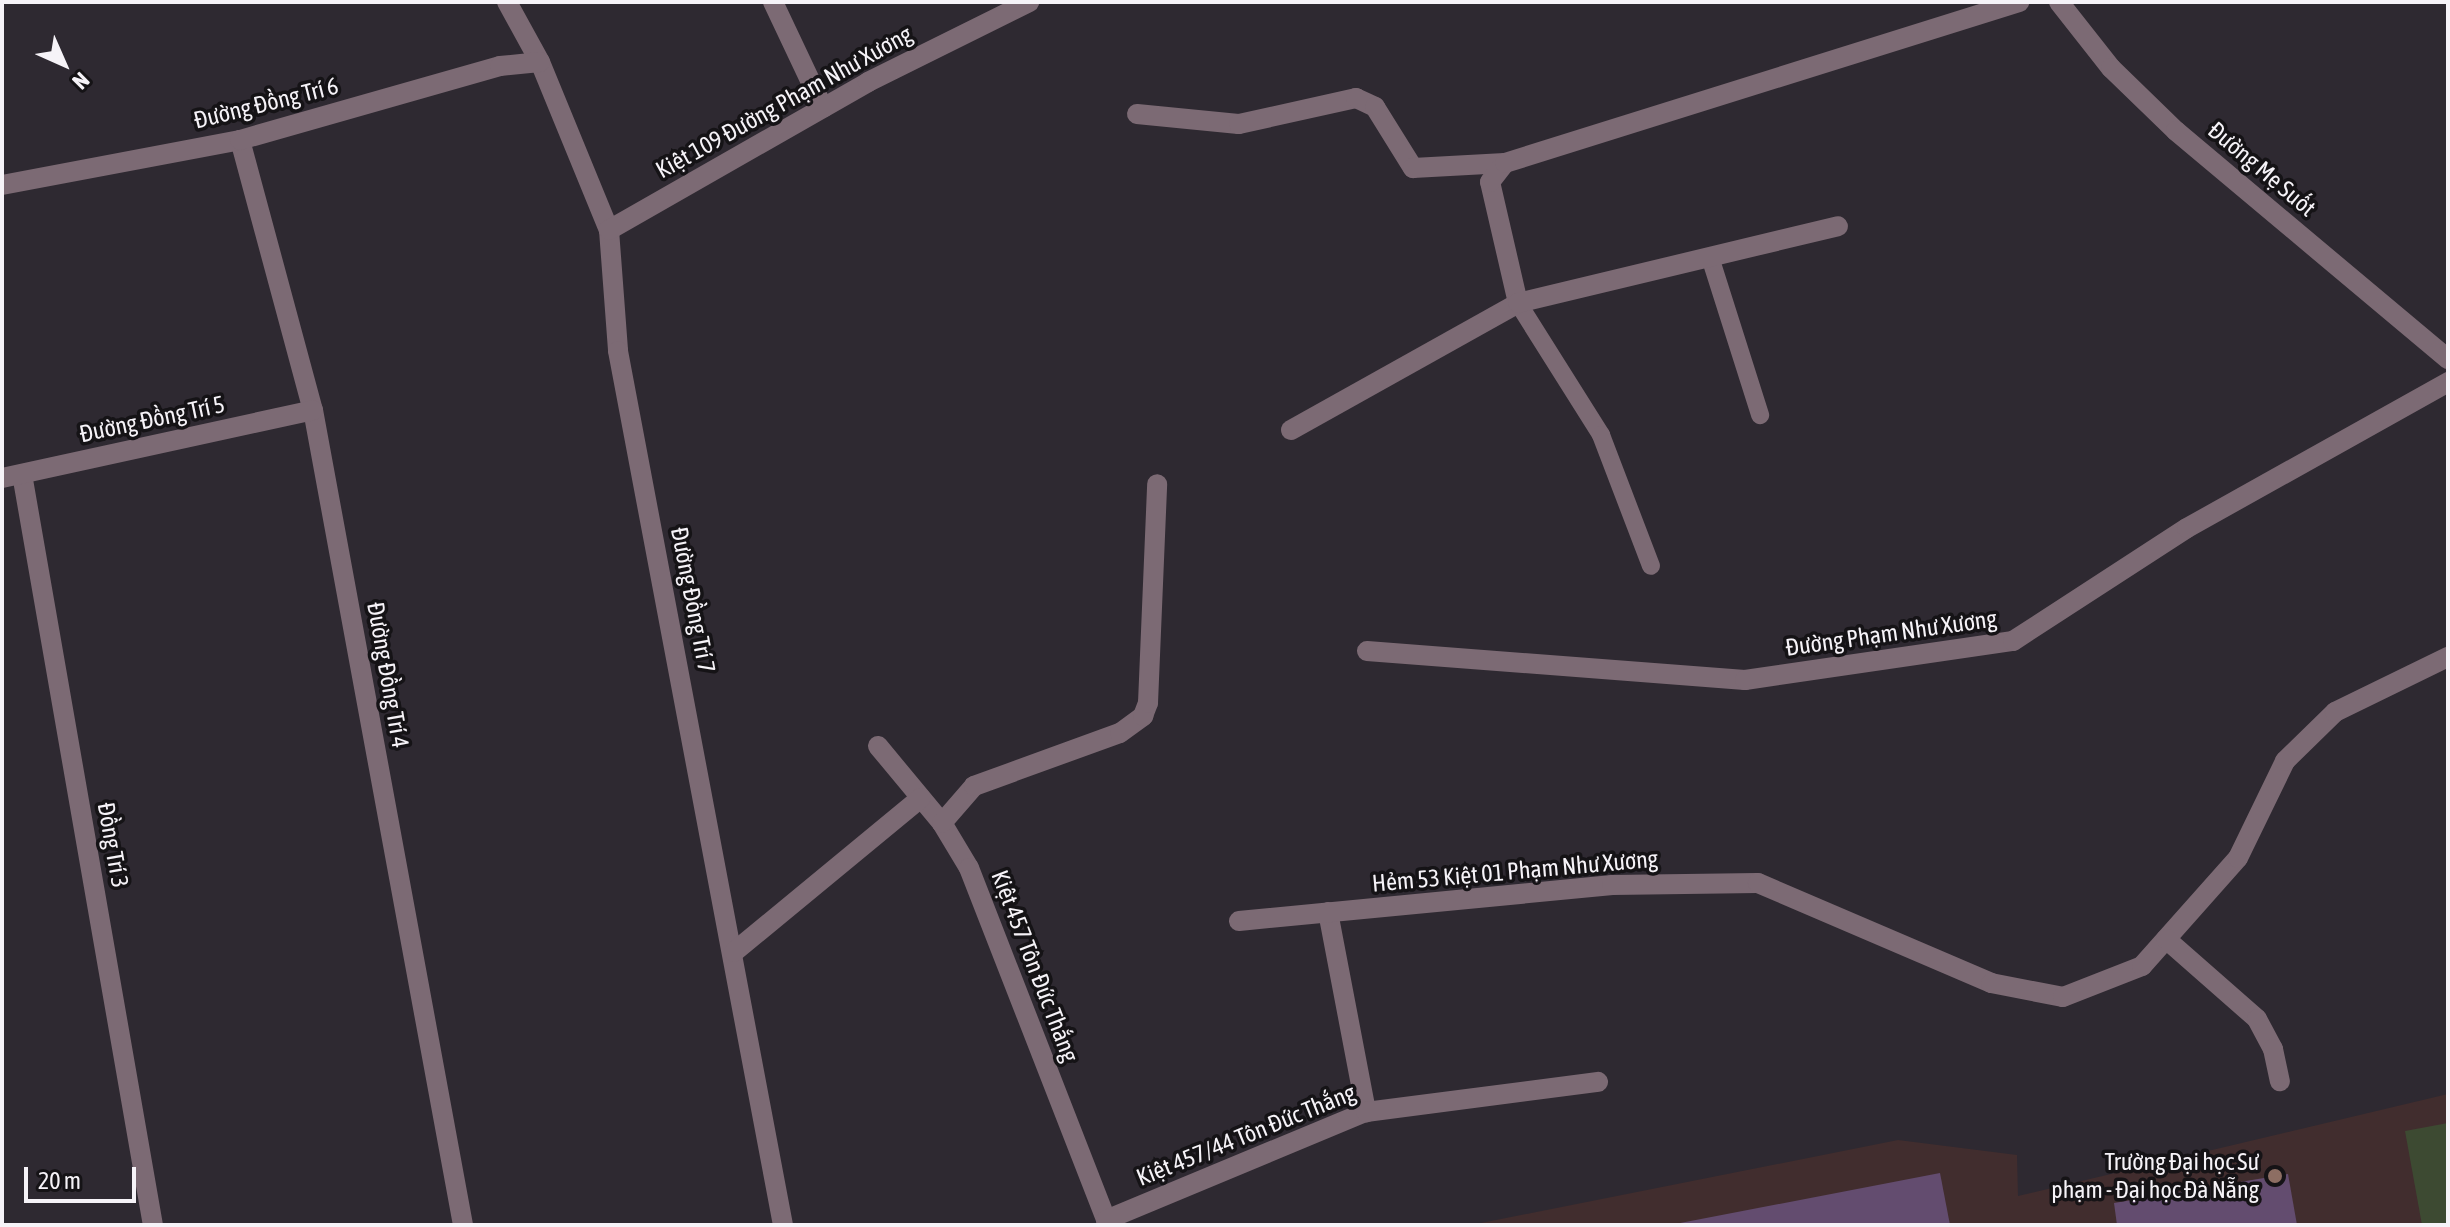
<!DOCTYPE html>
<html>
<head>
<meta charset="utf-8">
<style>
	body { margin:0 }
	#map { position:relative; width:2450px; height:1227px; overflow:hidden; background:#2e2931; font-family:"Asap Condensed",sans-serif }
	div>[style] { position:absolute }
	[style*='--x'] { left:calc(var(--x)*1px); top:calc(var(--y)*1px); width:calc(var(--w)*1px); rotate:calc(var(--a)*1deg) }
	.education>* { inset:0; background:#412d2e }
	.green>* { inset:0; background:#3d4a32 }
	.building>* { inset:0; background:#634c6f }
	.lane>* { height:18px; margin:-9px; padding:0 9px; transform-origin:9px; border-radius:9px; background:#7c6a74 }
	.street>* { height:20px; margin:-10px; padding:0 10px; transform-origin:10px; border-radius:10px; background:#7c6a74 }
	.dots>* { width:22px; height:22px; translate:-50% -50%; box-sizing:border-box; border:4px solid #151316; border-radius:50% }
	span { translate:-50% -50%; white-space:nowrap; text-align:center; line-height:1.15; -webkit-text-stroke:7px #151316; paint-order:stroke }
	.street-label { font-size:24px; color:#f6f3f8 }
	.poi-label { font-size:24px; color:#f6f3f8 }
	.right { translate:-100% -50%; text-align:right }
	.frame { position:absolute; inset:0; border:4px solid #f6f3f8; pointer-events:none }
	.north { position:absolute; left:24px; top:24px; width:80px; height:80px; -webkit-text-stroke:6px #151316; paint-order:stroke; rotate:135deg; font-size:22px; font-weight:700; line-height:32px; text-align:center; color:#f6f3f8 }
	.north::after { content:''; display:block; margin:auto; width:28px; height:36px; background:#f6f3f8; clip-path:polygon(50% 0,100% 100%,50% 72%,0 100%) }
	.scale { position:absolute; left:24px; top:1167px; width:112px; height:36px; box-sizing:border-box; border:4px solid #f6f3f8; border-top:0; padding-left:10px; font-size:24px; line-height:28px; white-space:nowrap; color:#f6f3f8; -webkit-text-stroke:6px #151316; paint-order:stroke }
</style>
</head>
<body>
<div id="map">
	<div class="education">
		<i style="clip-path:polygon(2448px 1094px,2448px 1225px,1471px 1225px,1898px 1140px,2017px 1155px,2018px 1196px)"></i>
	</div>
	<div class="green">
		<i style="clip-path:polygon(2448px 1123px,2448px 1225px,2422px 1225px,2405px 1131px)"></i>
	</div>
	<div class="building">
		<i style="clip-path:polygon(1940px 1173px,1950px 1225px,1675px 1225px,1675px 1224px)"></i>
		<i style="clip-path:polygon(2288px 1174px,2297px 1225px,2117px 1225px,2114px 1203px)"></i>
	</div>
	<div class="lane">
		<i style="--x:1710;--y:257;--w:166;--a:72.4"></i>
		<i style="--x:1518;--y:303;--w:156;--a:57.8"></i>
		<i style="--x:1601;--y:435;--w:140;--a:69.1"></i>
	</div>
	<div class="street">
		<i style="--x:507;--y:2;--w:68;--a:61.2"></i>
		<i style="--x:540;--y:62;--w:182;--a:67.7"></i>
		<i style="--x:609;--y:230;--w:121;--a:85.7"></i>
		<i style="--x:618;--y:351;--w:889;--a:79.31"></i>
		<i style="--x:773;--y:2;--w:117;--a:64.7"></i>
		<i style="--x:2059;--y:2;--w:84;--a:51.8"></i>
		<i style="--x:2111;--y:68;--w:91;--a:44.1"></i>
		<i style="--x:2176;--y:131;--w:355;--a:40"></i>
		<i style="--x:1137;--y:114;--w:102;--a:5.6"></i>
		<i style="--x:1239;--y:124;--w:120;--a:-12.5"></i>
		<i style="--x:1356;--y:98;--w:21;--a:25"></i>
		<i style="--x:1375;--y:107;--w:72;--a:58.1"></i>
		<i style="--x:1413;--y:168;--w:92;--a:-3.1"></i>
		<i style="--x:240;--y:140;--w:280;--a:74.9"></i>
		<i style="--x:313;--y:410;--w:829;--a:79.57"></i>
		<i style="--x:2;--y:185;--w:242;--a:-10.7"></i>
		<i style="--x:240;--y:140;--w:270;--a:-15.9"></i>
		<i style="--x:500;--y:66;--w:40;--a:-5.7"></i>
		<i style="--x:609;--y:230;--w:298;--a:-29.7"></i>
		<i style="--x:868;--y:82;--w:180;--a:-26.4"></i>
		<i style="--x:1518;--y:303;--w:124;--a:-103"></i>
		<i style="--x:1490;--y:182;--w:24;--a:-52"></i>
		<i style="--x:1505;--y:163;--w:539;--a:-17.39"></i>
		<i style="--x:1291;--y:430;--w:260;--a:-29.2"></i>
		<i style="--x:1518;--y:303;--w:329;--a:-13.5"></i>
		<i style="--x:22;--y:474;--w:762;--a:80.11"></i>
		<i style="--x:2;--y:478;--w:318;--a:-12.3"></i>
		<i style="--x:1367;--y:651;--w:379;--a:4.4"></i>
		<i style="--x:1745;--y:680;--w:271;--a:-8.3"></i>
		<i style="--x:2013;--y:641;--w:207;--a:-33"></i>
		<i style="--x:2187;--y:528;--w:299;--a:-29.2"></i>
		<i style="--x:878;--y:746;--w:100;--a:50.3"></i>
		<i style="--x:942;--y:823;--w:52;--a:59"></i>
		<i style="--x:969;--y:868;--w:383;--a:68.7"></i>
		<i style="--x:942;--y:823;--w:49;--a:-49.1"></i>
		<i style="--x:974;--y:786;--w:155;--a:-20"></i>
		<i style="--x:1120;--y:733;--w:29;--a:-36"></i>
		<i style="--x:1143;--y:716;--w:14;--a:-69"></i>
		<i style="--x:1148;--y:703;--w:219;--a:-87.6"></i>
		<i style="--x:1328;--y:912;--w:204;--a:79.2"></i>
		<i style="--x:1239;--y:921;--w:375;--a:-5.5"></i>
		<i style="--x:1612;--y:885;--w:146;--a:-0.8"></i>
		<i style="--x:1758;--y:883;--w:254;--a:23.2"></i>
		<i style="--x:1991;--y:983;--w:73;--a:11"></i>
		<i style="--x:2063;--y:997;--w:85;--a:-21.4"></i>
		<i style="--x:2142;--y:966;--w:144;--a:-48.4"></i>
		<i style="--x:2238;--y:858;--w:108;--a:-64.1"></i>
		<i style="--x:2285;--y:761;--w:70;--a:-44.4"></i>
		<i style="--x:2335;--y:712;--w:126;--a:-26"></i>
		<i style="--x:2166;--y:939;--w:121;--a:41.3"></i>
		<i style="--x:2257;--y:1019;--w:34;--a:62"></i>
		<i style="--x:2273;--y:1049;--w:33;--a:78"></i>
		<i style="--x:734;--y:952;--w:242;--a:-39.5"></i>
		<i style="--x:1106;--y:1220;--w:282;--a:-22.6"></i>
		<i style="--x:1366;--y:1112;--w:234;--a:-7.4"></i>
	</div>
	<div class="dots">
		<i style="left:2275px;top:1176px;background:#8d6e63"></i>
	</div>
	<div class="street-label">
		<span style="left:784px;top:102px;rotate:-29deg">Kiệt 109 Đường Phạm Như Xương</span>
		<span style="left:266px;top:103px;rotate:-14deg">Đường Đồng Trí 6</span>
		<span style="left:2262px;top:169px;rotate:40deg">Đường Mẹ Suốt</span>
		<span style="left:152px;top:419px;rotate:-12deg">Đường Đồng Trí 5</span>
		<span style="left:693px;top:600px;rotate:79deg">Đường Đồng Trí 7</span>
		<span style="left:1891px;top:633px;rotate:-8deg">Đường Phạm Như Xương</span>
		<span style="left:388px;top:675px;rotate:80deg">Đường Đồng Trí 4</span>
		<span style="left:113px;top:845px;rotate:80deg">Đồng Trí 3</span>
		<span style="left:1515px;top:871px;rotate:-5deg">Hẻm 53 Kiệt 01 Phạm Như Xương</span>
		<span style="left:1035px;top:966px;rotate:69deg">Kiệt 457 Tôn Đức Thắng</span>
		<span style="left:1246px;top:1135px;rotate:-22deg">Kiệt 457/44 Tôn Đức Thắng</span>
	</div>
	<div class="poi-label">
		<span class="right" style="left:2259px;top:1176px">Trường Đại học Sư<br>phạm - Đại học Đà Nẵng</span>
	</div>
	<div class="frame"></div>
	<div class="north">N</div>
	<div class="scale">20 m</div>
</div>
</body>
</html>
